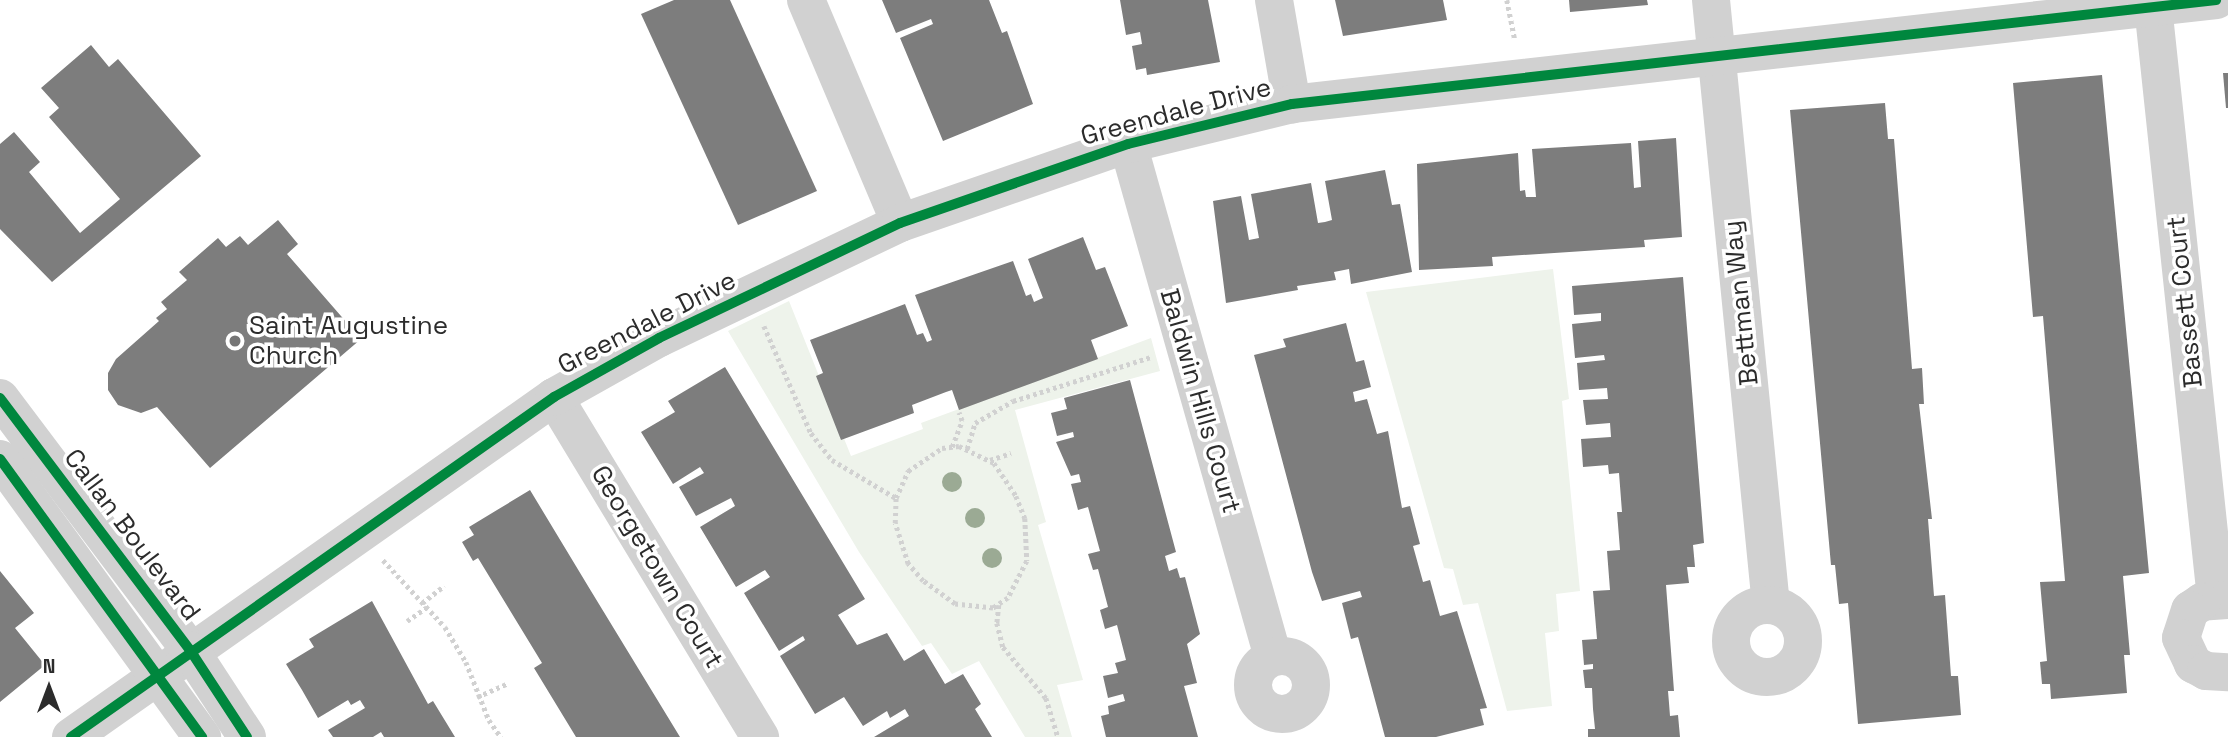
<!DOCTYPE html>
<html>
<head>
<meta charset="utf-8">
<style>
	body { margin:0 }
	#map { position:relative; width:2228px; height:737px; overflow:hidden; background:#fff; font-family:"Space Grotesk",sans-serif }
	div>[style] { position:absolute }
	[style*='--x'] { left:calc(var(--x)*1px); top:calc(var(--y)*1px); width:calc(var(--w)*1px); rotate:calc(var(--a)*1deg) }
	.green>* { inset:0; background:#eef3eb }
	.building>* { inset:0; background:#7d7d7d }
	.path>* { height:4.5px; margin-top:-2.25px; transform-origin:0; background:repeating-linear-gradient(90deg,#d1d1d1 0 3.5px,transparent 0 7px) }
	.minor>* { height:38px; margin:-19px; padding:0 19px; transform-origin:19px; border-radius:19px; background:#d1d1d1 }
	.minor>.ring { margin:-19px; padding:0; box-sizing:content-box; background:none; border:38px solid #d1d1d1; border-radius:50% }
	.tertiary>* { height:38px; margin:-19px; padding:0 19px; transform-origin:19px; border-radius:19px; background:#d1d1d1 }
	.cycleway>* { height:10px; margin:-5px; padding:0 5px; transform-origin:5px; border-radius:5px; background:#00873e }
	.trees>* { width:20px; height:20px; margin:-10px; border-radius:50%; background:#9baa94 }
	.dots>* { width:19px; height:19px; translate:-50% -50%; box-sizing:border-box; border:4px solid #fff; border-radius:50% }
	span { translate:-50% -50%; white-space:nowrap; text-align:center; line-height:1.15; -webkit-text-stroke:7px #fff; paint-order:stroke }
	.street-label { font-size:26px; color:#2c2c2c }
	.poi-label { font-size:26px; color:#2c2c2c }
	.left { translate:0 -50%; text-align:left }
	.north { position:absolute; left:14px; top:653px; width:70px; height:70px; -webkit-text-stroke:5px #fff; paint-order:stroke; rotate:0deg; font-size:19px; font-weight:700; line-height:28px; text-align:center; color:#2c2c2c }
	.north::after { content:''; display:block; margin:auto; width:24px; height:32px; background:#2c2c2c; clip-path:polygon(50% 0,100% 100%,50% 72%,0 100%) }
</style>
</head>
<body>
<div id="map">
	<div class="green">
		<i style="clip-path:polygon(1553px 269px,1569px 399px,1562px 401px,1580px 591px,1556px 594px,1559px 631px,1545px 633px,1552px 706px,1507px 711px,1478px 603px,1463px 605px,1453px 569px,1444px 568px,1366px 292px)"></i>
		<i style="clip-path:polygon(789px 301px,851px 456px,923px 429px,921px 423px,1151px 338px,1160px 371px,1015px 410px,1046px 522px,1038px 525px,1083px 680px,1057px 685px,1072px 737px,1025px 737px,979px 661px,952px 674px,931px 643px,922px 646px,859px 552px,728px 331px)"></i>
	</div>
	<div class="building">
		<i style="clip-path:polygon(674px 0,730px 0,817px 191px,738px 225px,641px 14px)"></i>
		<i style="clip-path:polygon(882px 0,989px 0,1002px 33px,1007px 31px,1033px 104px,943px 141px,900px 38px,933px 24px,931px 19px,896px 33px)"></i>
		<i style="clip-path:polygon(1120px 0,1208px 0,1220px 62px,1147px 75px,1146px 68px,1136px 70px,1132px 46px,1142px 44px,1140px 32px,1126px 35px)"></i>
		<i style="clip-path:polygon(1335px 0,1443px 0,1447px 20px,1343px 36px)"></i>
		<i style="clip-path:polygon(1569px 0,1647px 0,1648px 5px,1570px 12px)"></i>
		<i style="clip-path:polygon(91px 45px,109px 67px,118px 59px,201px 156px,52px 282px,0 229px,0 144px,14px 132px,40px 162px,29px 172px,80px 233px,120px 199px,49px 117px,59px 108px,41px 88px)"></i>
		<i style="clip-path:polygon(2223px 73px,2228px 73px,2228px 108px,2226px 108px)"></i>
		<i style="clip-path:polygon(2102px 75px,2149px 573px,2123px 576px,2130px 655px,2124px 655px,2127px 693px,2051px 699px,2050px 684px,2042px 684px,2040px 662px,2047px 661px,2040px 582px,2065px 581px,2043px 316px,2033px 317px,2013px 83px)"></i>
		<i style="clip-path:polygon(1885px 103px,1888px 139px,1894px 139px,1912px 369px,1922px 368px,1924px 404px,1919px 404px,1932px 519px,1928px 519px,1934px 596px,1945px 595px,1951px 676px,1958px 676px,1961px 715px,1858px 724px,1848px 603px,1839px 604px,1835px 565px,1831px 565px,1790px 110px)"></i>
		<i style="clip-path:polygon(1676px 138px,1682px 237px,1644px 240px,1645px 247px,1492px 257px,1493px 266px,1419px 270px,1417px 164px,1518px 153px,1520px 191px,1525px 190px,1526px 197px,1536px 197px,1532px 149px,1631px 143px,1634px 188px,1641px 187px,1638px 141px)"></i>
		<i style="clip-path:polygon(1385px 170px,1392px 205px,1400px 204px,1412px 272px,1351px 284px,1349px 269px,1334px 272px,1336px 280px,1297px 286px,1298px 290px,1226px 303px,1213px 201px,1241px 196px,1249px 240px,1259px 238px,1251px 194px,1311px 183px,1318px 223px,1325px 222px,1332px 220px,1325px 181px)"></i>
		<i style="clip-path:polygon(278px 220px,298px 244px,287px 254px,361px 339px,210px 468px,157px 407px,141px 413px,118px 405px,108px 390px,108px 373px,116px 359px,159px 321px,156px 318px,167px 309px,161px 302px,187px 280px,179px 272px,218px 238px,226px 247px,240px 236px,248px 245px)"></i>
		<i style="clip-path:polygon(1083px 237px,1096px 270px,1105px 267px,1128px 326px,1091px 340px,1098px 359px,959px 410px,952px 390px,946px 392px,912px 405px,914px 413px,841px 440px,816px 376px,823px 373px,810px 340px,905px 304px,917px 335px,923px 333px,927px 342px,932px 340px,915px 295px,1013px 261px,1026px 296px,1031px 294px,1034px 302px,1043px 298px,1028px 259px)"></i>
		<i style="clip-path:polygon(1683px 277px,1704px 543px,1693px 545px,1695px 567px,1687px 567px,1689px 583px,1666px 585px,1674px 691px,1668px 691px,1669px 703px,1670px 716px,1678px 715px,1680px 737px,1588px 737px,1588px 729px,1595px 729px,1593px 709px,1592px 688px,1585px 688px,1583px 670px,1593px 669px,1593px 664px,1584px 665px,1582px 640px,1597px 639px,1593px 591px,1610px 590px,1607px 551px,1620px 550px,1617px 512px,1622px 512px,1619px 473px,1609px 474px,1608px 465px,1583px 467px,1581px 439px,1611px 437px,1610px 423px,1586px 425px,1583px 400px,1608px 399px,1607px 388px,1579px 390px,1577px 363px,1605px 360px,1604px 355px,1575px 358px,1572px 324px,1601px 321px,1601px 313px,1574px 315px,1572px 286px)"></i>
		<i style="clip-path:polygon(1346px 323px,1356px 362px,1364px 360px,1371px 387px,1353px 392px,1355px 402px,1367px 399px,1377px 434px,1388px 431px,1402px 508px,1410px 506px,1420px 544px,1413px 546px,1423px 582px,1430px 580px,1440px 616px,1457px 611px,1487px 708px,1480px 709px,1484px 725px,1436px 737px,1385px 737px,1358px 637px,1351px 639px,1342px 603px,1362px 597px,1360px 591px,1322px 601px,1312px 572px,1254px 355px,1286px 347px,1283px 339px)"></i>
		<i style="clip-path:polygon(725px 367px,865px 599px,838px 615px,857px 645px,887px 633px,904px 661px,924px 649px,945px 684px,963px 674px,981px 704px,975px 709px,992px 737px,874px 737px,909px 716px,905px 709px,890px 718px,887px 711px,863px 726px,844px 697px,815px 714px,780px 656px,805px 640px,803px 636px,779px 651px,744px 593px,770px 577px,765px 570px,736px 587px,700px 527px,735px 506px,731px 498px,696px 516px,679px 487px,704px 473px,700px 467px,673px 484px,641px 432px,675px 412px,668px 401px)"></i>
		<i style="clip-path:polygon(1130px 380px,1176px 552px,1165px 556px,1169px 571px,1177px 568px,1180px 578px,1185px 577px,1200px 634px,1187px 644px,1197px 683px,1184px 686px,1198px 737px,1106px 737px,1101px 716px,1109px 714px,1108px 706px,1125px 701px,1123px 694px,1108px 698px,1103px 676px,1118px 673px,1115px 663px,1126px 660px,1117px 625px,1105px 629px,1100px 610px,1108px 607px,1098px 569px,1093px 570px,1088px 554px,1100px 551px,1088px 507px,1078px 510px,1071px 484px,1081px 482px,1079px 474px,1071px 476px,1056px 442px,1074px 437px,1073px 432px,1057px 436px,1051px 413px,1067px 409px,1064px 398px)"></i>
		<i style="clip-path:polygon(530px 490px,591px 591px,680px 737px,576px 737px,534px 668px,542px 663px,478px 558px,473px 561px,462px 542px,474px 535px,469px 527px)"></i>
		<i style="clip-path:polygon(0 571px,34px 613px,15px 628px,45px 665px,0 702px)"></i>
		<i style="clip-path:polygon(372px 601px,428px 704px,433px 701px,455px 737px,384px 737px,381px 732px,373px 737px,333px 737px,328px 730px,365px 708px,360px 700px,351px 705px,348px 700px,318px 718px,302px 690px,286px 664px,314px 647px,309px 639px)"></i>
	</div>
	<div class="path">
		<i style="--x:1507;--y:0;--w:41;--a:78.7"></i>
		<i style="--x:764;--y:326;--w:117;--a:66.3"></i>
		<i style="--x:811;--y:433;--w:34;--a:52"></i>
		<i style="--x:832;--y:460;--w:74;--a:30.7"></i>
		<i style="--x:959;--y:446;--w:39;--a:26"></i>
		<i style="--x:994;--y:463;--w:40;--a:56"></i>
		<i style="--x:1016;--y:496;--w:24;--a:68"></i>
		<i style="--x:1025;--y:518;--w:43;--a:87.3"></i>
		<i style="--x:1027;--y:561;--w:42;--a:117.2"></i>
		<i style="--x:1008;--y:598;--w:18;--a:146"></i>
		<i style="--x:993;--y:608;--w:38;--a:-174"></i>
		<i style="--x:955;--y:604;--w:39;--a:-144"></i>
		<i style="--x:923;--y:581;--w:23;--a:-131"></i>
		<i style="--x:908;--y:564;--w:43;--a:-107.6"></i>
		<i style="--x:895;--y:523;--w:25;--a:-88"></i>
		<i style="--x:896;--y:498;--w:30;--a:-66"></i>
		<i style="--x:908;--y:471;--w:41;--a:-34.1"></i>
		<i style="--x:942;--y:448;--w:17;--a:-7"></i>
		<i style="--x:952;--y:447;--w:28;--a:-69"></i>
		<i style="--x:962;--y:421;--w:9;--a:-111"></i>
		<i style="--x:967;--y:449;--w:27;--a:-73"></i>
		<i style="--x:975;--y:423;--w:44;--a:-30.1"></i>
		<i style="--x:1013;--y:401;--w:145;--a:-17.7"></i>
		<i style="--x:990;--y:460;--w:22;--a:-18"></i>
		<i style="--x:383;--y:560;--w:91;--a:47.2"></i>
		<i style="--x:445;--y:627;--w:41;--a:59"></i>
		<i style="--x:466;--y:662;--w:62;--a:68.4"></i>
		<i style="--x:489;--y:720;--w:21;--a:55"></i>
		<i style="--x:422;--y:603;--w:28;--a:-38"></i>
		<i style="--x:999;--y:605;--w:18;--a:96"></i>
		<i style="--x:997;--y:623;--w:25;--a:76"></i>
		<i style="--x:1003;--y:647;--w:67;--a:49.9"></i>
		<i style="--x:1046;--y:698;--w:41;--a:72.9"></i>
		<i style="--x:407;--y:621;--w:24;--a:-35"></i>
		<i style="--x:477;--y:697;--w:32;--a:-24"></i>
	</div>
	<div class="minor">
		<i style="--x:806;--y:0;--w:242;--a:67.1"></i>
		<i style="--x:1274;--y:0;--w:106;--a:80.2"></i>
		<i style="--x:1711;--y:0;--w:608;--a:84.34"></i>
		<i style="--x:2153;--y:6;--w:595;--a:83.93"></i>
		<i style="--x:1128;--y:144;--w:533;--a:74.22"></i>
		<i style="--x:554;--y:397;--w:398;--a:58.8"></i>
		<i style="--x:2228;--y:600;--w:26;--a:176"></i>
		<i style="--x:2202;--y:602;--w:14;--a:146"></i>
		<i style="--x:2190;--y:610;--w:29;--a:108"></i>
		<i style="--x:2181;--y:638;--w:29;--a:65"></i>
		<i style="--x:2193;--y:664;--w:15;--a:28"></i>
		<i style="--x:2206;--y:671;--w:22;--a:3"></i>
		<i class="ring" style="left:1731px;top:605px;width:34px;height:34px"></i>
		<i class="ring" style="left:1253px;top:656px;width:20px;height:20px"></i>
		<i style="--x:71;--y:737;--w:591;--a:-35.14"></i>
		<i style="--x:554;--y:397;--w:120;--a:-29.3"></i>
		<i style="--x:659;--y:338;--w:267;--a:-25.5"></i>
		<i style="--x:900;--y:223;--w:241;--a:-19.1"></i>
		<i style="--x:1128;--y:144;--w:169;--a:-13.7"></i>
		<i style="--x:1292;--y:104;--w:930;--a:-6.42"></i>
	</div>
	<div class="tertiary">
		<i style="--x:0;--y:398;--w:316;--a:53"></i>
		<i style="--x:190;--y:650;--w:104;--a:56.8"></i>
		<i style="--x:0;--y:459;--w:344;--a:54"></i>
	</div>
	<div class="cycleway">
		<i style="--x:0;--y:398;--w:316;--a:53"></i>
		<i style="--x:190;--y:650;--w:104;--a:56.8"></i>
		<i style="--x:0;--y:459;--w:344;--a:54"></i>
		<i style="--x:71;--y:737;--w:591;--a:-35.14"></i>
		<i style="--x:554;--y:397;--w:120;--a:-29.3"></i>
		<i style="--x:659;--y:338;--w:267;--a:-25.5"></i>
		<i style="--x:900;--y:223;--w:241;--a:-19.1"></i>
		<i style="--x:1128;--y:144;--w:169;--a:-13.7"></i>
		<i style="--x:1292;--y:104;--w:930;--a:-6.42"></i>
	</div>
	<div class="trees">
		<i style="left:952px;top:482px"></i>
		<i style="left:975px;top:518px"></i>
		<i style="left:992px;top:558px"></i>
	</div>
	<div class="dots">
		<i style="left:235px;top:341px;background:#767676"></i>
	</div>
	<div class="street-label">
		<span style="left:1176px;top:112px;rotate:-15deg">Greendale Drive</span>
		<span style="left:2185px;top:302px;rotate:-96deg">Bassett Court</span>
		<span style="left:1741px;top:303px;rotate:-96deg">Bettman Way</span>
		<span style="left:647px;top:323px;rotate:-27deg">Greendale Drive</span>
		<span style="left:1200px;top:401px;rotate:74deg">Baldwin Hills Court</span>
		<span style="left:132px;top:535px;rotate:53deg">Callan Boulevard</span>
		<span style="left:657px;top:567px;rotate:59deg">Georgetown Court</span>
	</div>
	<div class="poi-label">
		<span class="left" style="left:249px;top:341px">Saint Augustine<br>Church</span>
	</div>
	<div class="north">N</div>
</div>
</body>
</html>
